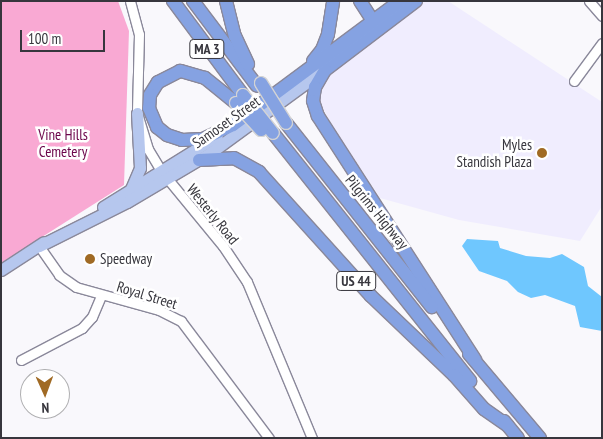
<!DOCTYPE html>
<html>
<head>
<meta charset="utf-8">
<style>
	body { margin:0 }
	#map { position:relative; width:603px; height:439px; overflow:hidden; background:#f9f8fc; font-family:"PT Sans Narrow",sans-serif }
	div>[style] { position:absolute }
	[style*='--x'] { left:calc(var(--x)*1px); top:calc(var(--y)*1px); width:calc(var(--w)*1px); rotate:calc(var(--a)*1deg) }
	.built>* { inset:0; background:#f0edfe }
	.green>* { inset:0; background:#f9a9d3 }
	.water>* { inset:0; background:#6fc7fe }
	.roads { filter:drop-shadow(1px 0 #8a889a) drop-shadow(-1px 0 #8a889a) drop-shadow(0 1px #8a889a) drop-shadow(0 -1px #8a889a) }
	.minor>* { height:9px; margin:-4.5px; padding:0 4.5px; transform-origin:4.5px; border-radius:4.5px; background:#fff }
	.major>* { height:11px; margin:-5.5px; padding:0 5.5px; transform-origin:5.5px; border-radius:5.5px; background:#b6c7ee }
	.highway>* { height:12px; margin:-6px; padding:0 6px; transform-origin:6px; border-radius:6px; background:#85a2e2 }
	.bridges { filter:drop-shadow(1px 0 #d3d3d4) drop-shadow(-1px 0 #d3d3d4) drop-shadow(0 1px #d3d3d4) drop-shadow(0 -1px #d3d3d4) }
	.highway-bridge>* { height:12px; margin:-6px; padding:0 6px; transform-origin:6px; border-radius:6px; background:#85a2e2 }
	.dots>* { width:14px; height:14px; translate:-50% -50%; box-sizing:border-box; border:2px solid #fff; border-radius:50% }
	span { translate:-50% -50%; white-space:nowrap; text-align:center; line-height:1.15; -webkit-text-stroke:5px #fff; paint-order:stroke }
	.shield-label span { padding:1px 4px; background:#fff; border:1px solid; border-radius:4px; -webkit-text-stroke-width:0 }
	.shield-label { font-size:14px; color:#37363d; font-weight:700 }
	.street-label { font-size:15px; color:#37363d }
	.park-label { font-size:15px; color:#6c064b }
	.poi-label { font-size:15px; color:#37363d }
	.right { translate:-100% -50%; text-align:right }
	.left { translate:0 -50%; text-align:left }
	.frame { position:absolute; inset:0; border:2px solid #37363d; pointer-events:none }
	.north { position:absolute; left:20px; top:369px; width:50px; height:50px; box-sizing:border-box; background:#fff; border:1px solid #afafb1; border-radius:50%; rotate:178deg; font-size:14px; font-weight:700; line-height:20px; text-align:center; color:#37363d }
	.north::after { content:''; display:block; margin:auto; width:18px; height:22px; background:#a06a24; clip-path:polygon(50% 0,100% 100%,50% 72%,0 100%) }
	.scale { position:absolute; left:20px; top:30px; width:85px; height:22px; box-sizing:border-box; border:2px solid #37363d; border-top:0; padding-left:6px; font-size:15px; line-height:18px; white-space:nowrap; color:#37363d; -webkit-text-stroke:4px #fff; paint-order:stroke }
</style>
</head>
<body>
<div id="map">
	<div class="built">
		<i style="clip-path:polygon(422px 1px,448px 1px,602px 102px,602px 206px,580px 241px,459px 220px,380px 198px,335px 130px,316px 96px,327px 75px)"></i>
	</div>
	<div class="green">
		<i style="clip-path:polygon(1px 1px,118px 1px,129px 31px,124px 185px,1px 263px)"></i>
	</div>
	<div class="water">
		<i style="clip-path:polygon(467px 239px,498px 241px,500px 248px,526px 256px,550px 258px,562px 254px,584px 267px,588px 286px,602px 297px,602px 331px,580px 327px,575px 306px,545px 295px,531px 298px,518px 292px,507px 281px,479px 271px,462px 246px)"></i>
	</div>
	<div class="roads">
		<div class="minor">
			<i style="--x:130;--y:1;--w:34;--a:75"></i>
			<i style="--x:139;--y:34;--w:79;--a:91.5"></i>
			<i style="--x:137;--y:113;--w:38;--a:73"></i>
			<i style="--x:148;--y:149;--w:27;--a:59"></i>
			<i style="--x:162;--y:172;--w:96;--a:50.5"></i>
			<i style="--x:223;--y:246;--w:43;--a:56.3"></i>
			<i style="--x:247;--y:282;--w:169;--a:67.4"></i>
			<i style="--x:589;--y:1;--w:20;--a:49"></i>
			<i style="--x:574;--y:81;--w:47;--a:-53.6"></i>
			<i style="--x:39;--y:246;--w:35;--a:55"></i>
			<i style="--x:59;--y:275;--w:21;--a:35"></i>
			<i style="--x:76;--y:287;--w:86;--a:15.5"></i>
			<i style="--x:159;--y:310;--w:25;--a:27"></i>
			<i style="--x:181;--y:321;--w:146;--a:53.1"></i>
			<i style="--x:21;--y:360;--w:69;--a:-27.7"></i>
			<i style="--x:82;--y:328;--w:15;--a:-48"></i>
			<i style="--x:92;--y:317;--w:23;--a:-67"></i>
		</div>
		<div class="major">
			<i style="--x:131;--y:189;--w:23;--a:-67"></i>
			<i style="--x:140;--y:168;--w:55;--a:-93.1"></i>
			<i style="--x:103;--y:207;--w:134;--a:-31.9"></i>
			<i style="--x:39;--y:246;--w:98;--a:-26.6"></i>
			<i style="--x:127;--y:202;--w:96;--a:-30.6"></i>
			<i style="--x:210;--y:153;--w:141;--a:-36.1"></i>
			<i style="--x:1;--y:270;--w:51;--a:-33.1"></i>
		</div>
		<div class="highway">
			<i style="--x:173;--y:1;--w:117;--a:53.3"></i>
			<i style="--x:193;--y:1;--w:106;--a:53"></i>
			<i style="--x:226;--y:1;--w:36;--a:76"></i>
			<i style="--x:235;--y:36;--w:31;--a:65"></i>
			<i style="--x:360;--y:1;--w:31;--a:57"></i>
			<i style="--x:416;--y:1;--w:114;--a:142.8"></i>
			<i style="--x:325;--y:70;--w:20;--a:120"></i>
			<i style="--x:315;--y:87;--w:14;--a:98"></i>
			<i style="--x:313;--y:101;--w:16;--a:72"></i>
			<i style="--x:318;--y:116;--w:290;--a:57.2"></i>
			<i style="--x:313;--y:61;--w:14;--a:-51"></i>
			<i style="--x:322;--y:50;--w:17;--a:-69"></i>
			<i style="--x:328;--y:34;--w:33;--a:-81"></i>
			<i style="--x:236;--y:103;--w:40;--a:-141"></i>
			<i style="--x:205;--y:78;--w:26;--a:-164"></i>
			<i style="--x:180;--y:71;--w:25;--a:153"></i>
			<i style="--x:158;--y:82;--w:15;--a:122"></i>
			<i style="--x:150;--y:95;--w:13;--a:94"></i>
			<i style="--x:149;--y:108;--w:21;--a:67"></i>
			<i style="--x:157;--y:127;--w:13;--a:39"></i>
			<i style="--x:167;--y:135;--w:16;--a:18"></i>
			<i style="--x:182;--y:140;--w:21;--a:-3"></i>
			<i style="--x:203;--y:139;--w:33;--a:-25"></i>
			<i style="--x:233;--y:125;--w:208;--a:-36.6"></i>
			<i style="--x:286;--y:123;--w:235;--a:51.6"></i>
			<i style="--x:273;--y:133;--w:317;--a:51.5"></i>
			<i style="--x:199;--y:160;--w:35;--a:-3"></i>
			<i style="--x:234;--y:158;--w:29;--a:29"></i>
			<i style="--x:259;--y:172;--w:167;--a:47.9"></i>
			<i style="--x:371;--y:296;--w:115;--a:43.6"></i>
			<i style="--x:454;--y:375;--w:45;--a:48.6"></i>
			<i style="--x:484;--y:409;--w:29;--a:35"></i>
			<i style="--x:469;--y:354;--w:110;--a:49.8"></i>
			<i style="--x:504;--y:421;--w:22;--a:51"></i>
		</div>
	</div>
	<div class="bridges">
		<div class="highway-bridge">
			<i style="--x:261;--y:83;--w:47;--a:58"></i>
			<i style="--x:243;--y:95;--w:48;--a:51.7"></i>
			<i style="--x:236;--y:103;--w:37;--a:47"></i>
		</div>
	</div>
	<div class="dots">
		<i style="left:542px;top:153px;background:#a06a24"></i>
		<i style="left:90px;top:259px;background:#a06a24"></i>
	</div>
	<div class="shield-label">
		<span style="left:207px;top:49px">MA 3</span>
		<span style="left:356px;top:281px">US 44</span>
	</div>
	<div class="street-label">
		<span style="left:226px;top:122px;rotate:-35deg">Samoset Street</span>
		<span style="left:377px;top:212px;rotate:51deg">Pilgrims Highway</span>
		<span style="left:213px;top:214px;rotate:51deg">Westerly Road</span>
		<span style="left:147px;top:295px;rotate:17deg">Royal Street</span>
	</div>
	<div class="park-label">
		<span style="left:63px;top:143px">Vine Hills<br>Cemetery</span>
	</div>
	<div class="poi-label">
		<span class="right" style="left:532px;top:153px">Myles<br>Standish Plaza</span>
		<span class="left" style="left:100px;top:259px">Speedway</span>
	</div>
	<div class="frame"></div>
	<div class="north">N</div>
	<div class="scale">100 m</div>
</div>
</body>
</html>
